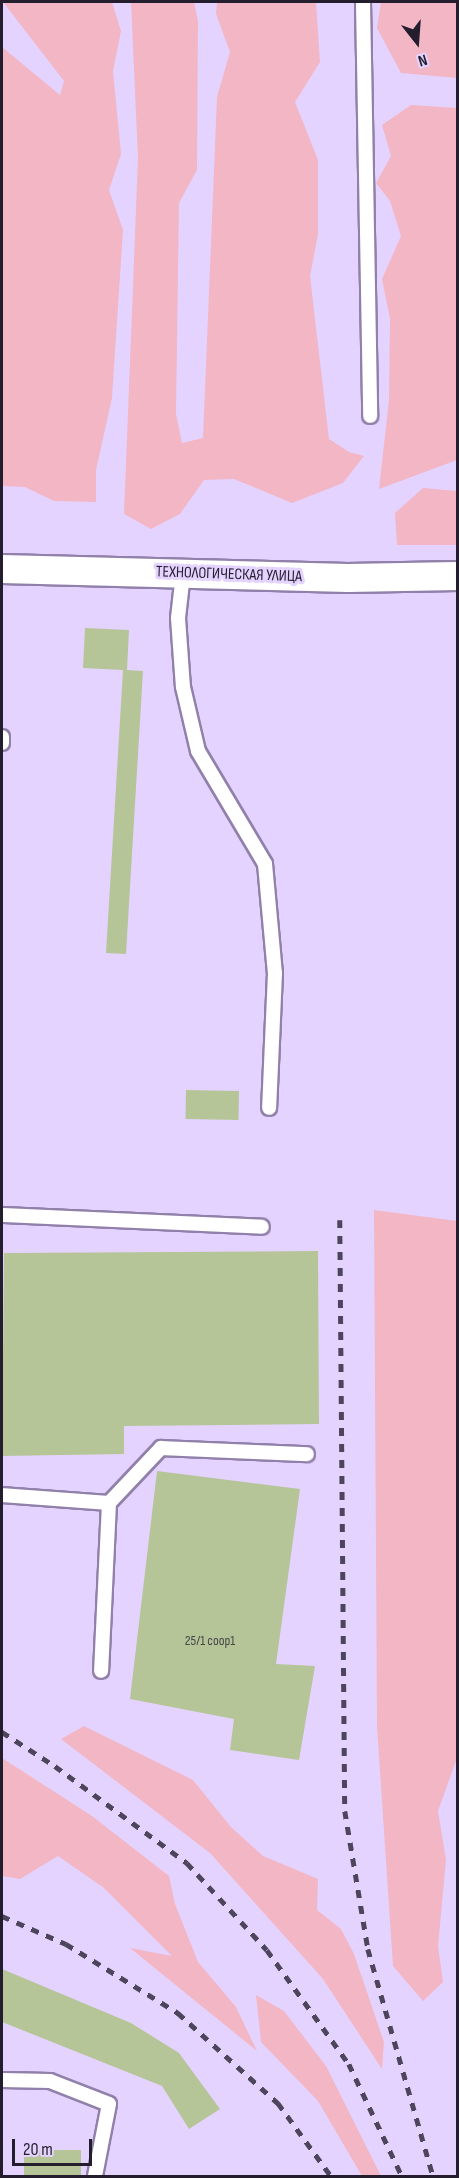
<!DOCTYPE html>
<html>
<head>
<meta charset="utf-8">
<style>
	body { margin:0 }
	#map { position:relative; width:459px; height:2178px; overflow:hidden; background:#e4d3ff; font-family:"Sofia Sans Condensed",sans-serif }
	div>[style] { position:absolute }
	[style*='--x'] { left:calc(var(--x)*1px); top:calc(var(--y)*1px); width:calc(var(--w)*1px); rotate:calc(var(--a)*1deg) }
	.green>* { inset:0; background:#f3b6c5 }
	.building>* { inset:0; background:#b6c598; transform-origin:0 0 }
	.roads { filter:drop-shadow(2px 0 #9181aa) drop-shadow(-2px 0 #9181aa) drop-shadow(0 2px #9181aa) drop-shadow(0 -2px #9181aa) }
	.lane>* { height:14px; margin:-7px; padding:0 7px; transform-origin:7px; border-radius:7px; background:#fff }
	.street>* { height:28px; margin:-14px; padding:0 14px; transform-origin:14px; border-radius:14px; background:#fff }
	.rail>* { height:4.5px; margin-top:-2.25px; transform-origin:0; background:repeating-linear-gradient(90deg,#4d455b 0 8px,transparent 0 16px) }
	span { translate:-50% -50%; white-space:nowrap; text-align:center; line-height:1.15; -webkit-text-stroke:6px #e4d3ff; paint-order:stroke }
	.number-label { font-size:14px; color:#484748 }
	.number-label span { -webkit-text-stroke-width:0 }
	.street-label { font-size:16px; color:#231d2d }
	.frame { position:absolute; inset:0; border:3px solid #231d2d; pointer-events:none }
	.north { position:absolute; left:387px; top:12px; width:60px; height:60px; -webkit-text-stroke:4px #e4d3ff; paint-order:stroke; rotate:163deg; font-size:16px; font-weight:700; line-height:24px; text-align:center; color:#231d2d }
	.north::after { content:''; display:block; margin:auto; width:21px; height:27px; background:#231d2d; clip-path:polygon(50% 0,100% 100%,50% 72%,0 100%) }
	.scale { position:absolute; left:12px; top:2139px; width:80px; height:27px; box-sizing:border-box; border:3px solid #231d2d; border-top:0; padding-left:8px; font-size:18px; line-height:21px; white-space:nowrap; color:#231d2d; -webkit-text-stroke:4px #e4d3ff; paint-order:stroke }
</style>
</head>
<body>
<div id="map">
	<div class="green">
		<i style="clip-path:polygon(3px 2px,112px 2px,121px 31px,113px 71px,121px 154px,109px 190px,123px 230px,112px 398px,96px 470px,96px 502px,54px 501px,25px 487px,2px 486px,2px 47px,60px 95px,64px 81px)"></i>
		<i style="clip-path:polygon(131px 2px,194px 2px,198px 21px,197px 170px,179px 203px,176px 414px,182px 443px,203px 438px,217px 97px,230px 52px,216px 14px,217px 2px,316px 2px,320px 62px,295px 102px,318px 160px,318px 234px,310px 276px,329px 439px,349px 452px,364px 456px,343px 483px,292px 503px,234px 479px,204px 480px,180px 514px,151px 529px,124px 514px,138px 158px)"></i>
		<i style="clip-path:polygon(381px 2px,457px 2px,457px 78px,401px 73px,377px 28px)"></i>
		<i style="clip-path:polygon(411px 105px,457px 108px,457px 460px,379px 489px,389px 400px,390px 319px,382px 279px,401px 236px,390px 201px,376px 183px,391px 156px,382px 125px)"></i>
		<i style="clip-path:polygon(423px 488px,457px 491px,457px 545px,397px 545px,395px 513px)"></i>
		<i style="clip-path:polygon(374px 1210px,457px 1221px,457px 1758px,438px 1811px,446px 1860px,438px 1946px,443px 1982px,423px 2001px,393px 1966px,377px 1726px)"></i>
		<i style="clip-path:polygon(84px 1726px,193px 1780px,231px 1827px,263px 1856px,318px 1879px,317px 1910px,341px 1929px,354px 1954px,384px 2042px,382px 2069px,323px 1979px,210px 1853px,61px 1739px)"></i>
		<i style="clip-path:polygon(2px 1758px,92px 1816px,169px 1876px,175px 1904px,198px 1962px,236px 2007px,257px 2051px,130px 1948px,172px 1956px,104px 1888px,58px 1856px,20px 1879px,2px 1876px)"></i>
		<i style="clip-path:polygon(256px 1995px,284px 2011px,326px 2066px,381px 2176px,362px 2176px,318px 2101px,261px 2042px)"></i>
	</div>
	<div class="building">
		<i style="clip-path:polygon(85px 628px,129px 630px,127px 670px,143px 671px,126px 954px,106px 953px,123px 670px,83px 668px)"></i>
		<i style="left:186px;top:1090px;width:53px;height:29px;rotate:1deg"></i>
		<i style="clip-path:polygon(318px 1251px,319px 1424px,124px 1426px,124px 1454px,2px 1456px,4px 1253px)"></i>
		<i style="clip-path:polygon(157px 1471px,300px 1489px,276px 1664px,315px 1666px,299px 1760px,230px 1750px,234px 1719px,130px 1699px)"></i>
		<i style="clip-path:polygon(2px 1969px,131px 2023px,179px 2053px,220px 2109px,189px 2129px,162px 2086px,2px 2022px)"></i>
		<i style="left:81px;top:2150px;width:26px;height:57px;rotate:90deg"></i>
	</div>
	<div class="roads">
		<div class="lane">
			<i style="--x:363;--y:2;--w:414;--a:89"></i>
			<i style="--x:183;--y:574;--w:44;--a:96.5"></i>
			<i style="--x:178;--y:618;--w:69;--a:85.9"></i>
			<i style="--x:183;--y:687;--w:66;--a:76.8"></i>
			<i style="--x:198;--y:751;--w:131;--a:59.3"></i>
			<i style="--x:265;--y:864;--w:109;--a:84.8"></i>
			<i style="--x:275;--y:973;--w:135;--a:92.5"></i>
			<i style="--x:2;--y:737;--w:6;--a:90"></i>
			<i style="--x:2;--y:1215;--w:260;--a:2.6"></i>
			<i style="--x:2;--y:1495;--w:107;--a:4.3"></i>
			<i style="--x:109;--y:1503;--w:168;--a:92.7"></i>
			<i style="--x:109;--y:1503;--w:76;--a:-46.6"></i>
			<i style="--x:161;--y:1448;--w:146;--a:2.4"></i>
			<i style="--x:2;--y:2080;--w:48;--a:1.2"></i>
			<i style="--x:50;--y:2081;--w:63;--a:21.3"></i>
			<i style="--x:109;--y:2104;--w:73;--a:101"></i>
		</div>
		<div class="street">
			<i style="--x:2;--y:569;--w:346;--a:1.5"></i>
			<i style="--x:348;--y:578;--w:110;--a:-1"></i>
		</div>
	</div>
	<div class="rail">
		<i style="--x:340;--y:1220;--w:591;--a:89.52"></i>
		<i style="--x:345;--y:1811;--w:140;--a:80.5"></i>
		<i style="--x:368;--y:1949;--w:236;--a:74"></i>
		<i style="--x:2;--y:1732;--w:63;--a:32.7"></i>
		<i style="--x:55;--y:1766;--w:164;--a:36.3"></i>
		<i style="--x:187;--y:1863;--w:118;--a:47.4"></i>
		<i style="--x:267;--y:1950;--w:140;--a:54.3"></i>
		<i style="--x:349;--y:2064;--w:124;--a:64.7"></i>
		<i style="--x:2;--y:1916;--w:70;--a:23.6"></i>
		<i style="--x:66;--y:1944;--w:132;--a:31.6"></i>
		<i style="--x:178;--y:2013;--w:135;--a:42"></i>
		<i style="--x:278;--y:2103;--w:90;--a:54"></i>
	</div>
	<div class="number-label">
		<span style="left:210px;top:1641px">25/1 соор1</span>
	</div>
	<div class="street-label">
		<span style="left:229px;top:575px;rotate:2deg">ТЕХНОЛОГИЧЕСКАЯ УЛИЦА</span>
	</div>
	<div class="frame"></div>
	<div class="north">N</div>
	<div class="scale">20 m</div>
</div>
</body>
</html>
